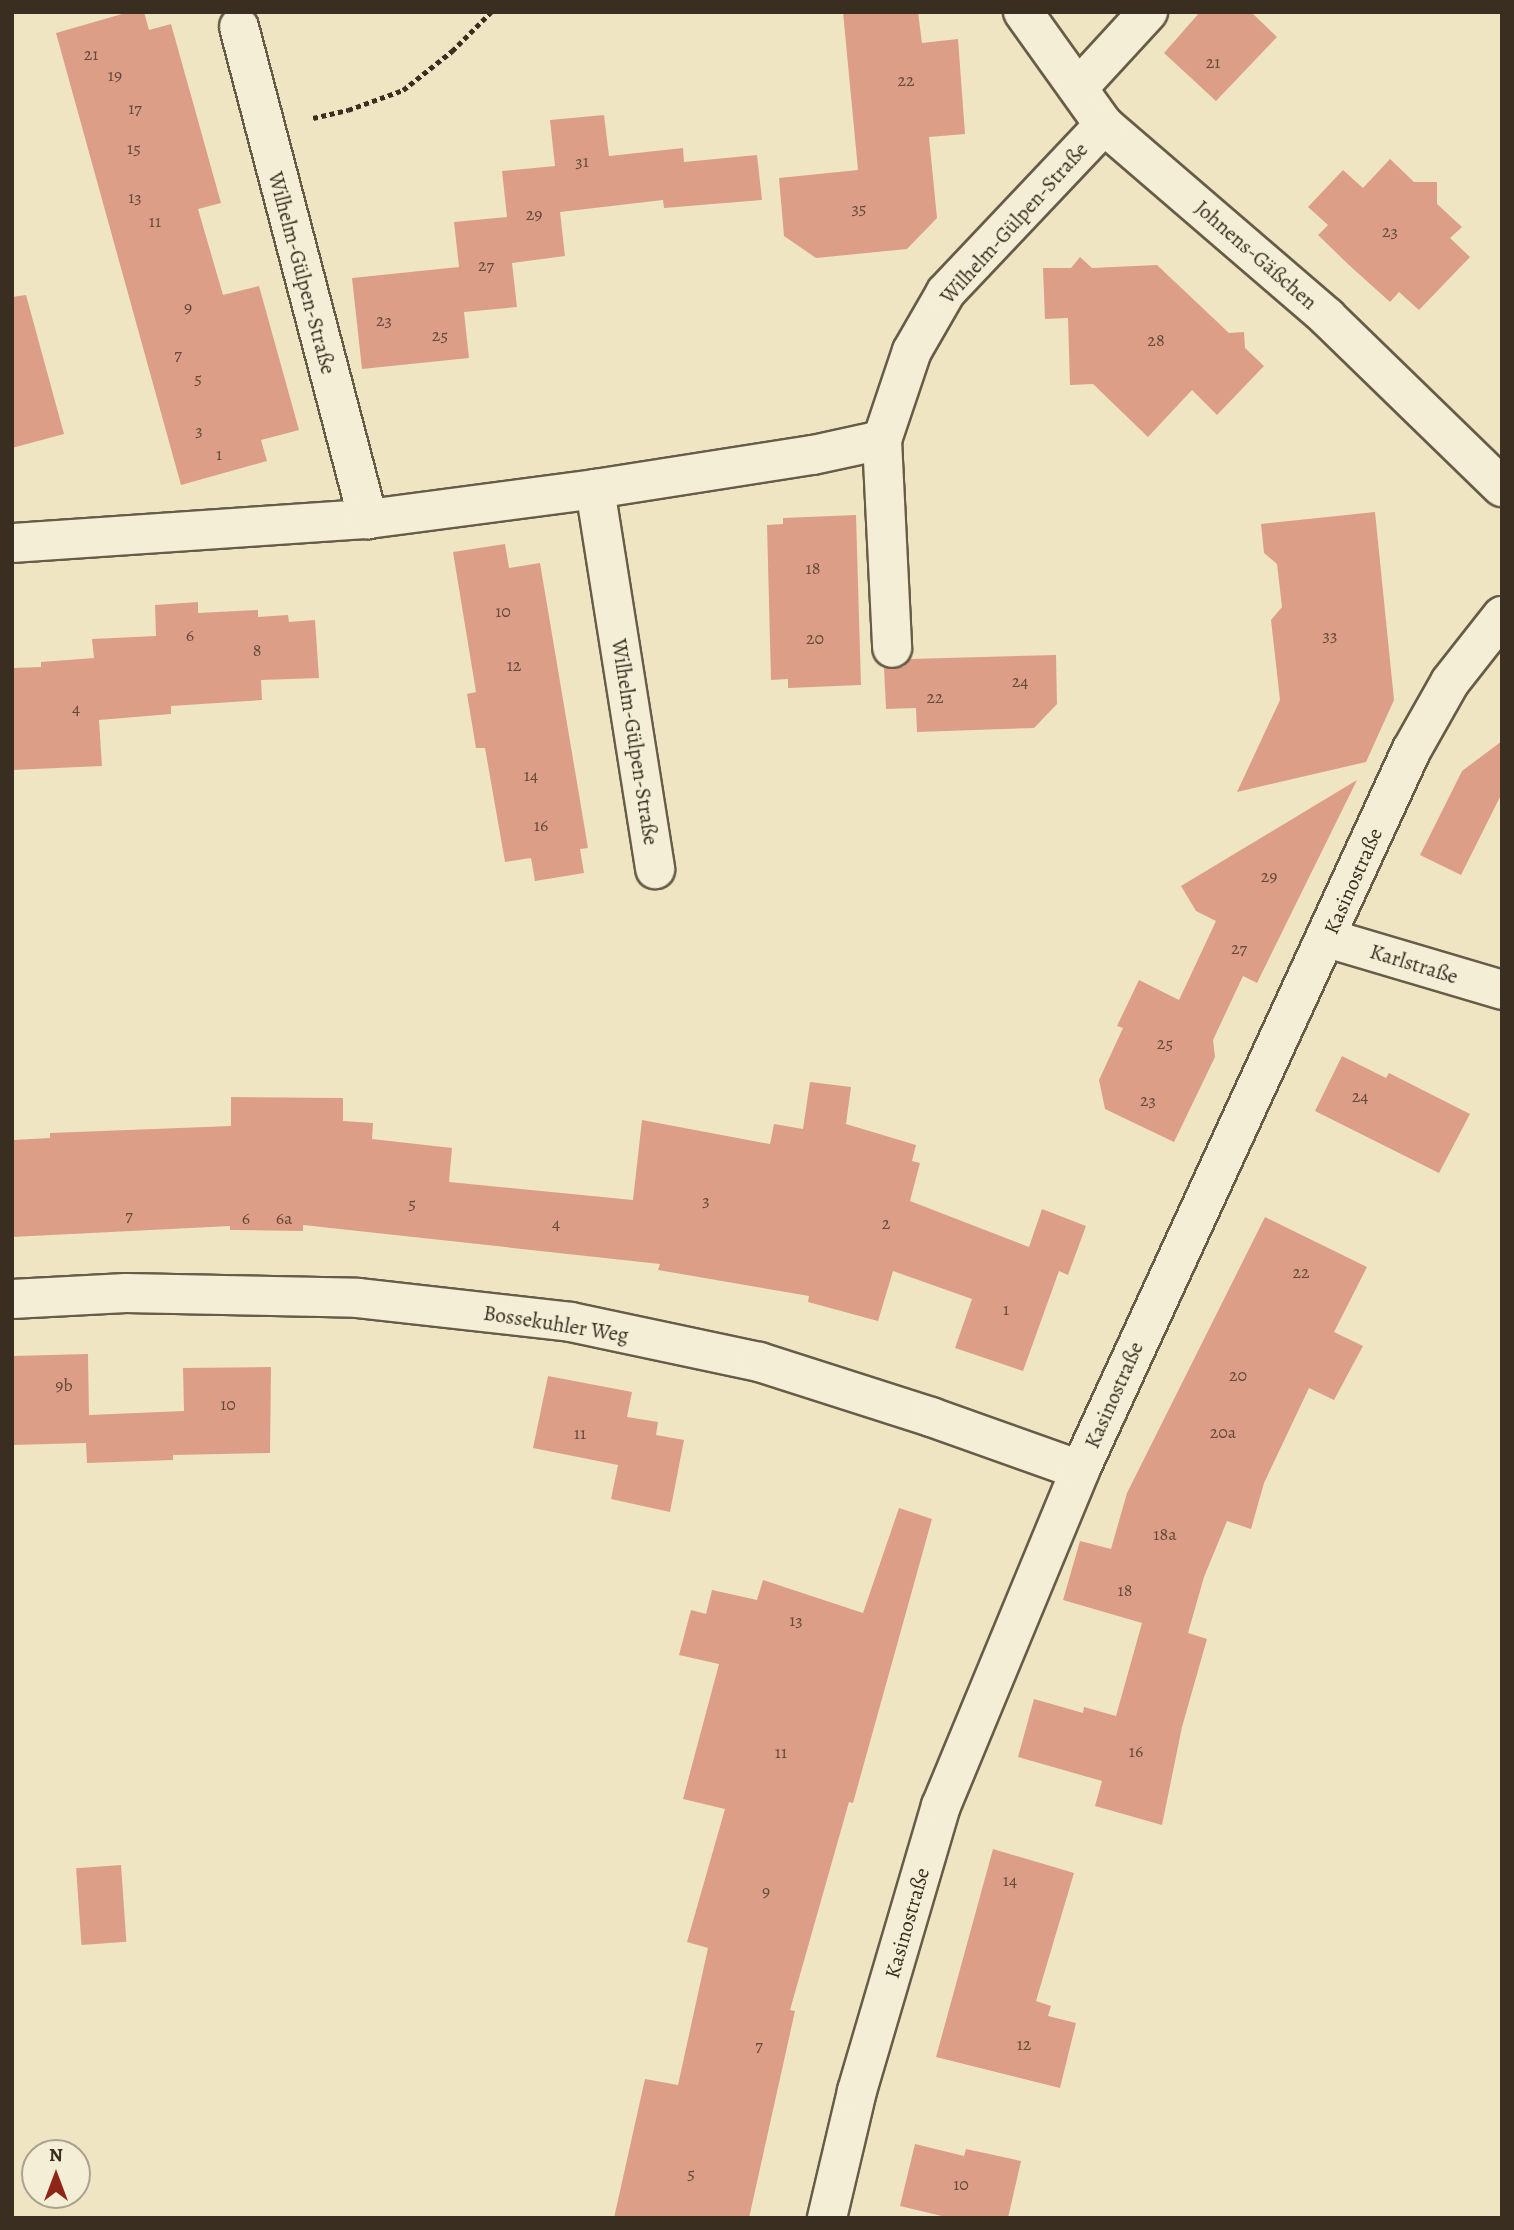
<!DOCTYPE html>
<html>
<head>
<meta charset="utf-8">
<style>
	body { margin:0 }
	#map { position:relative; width:1514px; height:2230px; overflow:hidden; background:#efe5c2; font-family:Alegreya,serif }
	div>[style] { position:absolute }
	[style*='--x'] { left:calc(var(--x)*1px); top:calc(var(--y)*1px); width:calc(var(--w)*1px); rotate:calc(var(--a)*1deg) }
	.building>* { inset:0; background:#dd9e88; transform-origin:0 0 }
	.path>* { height:4.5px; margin-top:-2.25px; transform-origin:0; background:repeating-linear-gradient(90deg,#3a2e20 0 5px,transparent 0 8.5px) }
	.roads { filter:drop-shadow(2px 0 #675c48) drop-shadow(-2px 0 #675c48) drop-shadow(0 2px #675c48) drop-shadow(0 -2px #675c48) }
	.minor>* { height:38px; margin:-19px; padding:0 19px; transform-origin:19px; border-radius:19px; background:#f5eed7 }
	span { translate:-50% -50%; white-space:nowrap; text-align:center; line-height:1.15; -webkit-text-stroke:5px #f5eed7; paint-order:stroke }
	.number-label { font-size:18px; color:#634a3a }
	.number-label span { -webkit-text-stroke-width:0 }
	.street-label { font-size:21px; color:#3a2e20 }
	.frame { position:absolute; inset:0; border:14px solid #3a2e20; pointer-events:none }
	.north { position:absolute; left:21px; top:2139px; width:70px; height:70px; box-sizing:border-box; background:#f5eed7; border:2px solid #aaa18e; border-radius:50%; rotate:0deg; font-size:19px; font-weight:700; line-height:28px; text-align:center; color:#3a2e20 }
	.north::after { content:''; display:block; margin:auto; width:24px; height:32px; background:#8f2418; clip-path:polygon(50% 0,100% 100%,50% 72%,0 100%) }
</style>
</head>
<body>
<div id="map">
	<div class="building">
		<i style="clip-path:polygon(129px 12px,144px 12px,149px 30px,171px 24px,221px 203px,198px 209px,223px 295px,259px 286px,299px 430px,261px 440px,267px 461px,181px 485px,56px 33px)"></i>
		<i style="clip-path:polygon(843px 12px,918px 12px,922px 43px,958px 39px,965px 134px,929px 137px,937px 218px,907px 249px,816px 258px,784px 236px,779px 178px,858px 170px)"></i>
		<i style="clip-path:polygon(1200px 12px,1251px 12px,1277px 37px,1216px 101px,1164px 53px)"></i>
		<i style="clip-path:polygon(604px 115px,609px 156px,683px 148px,684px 162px,757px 155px,762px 200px,664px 208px,663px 200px,560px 212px,565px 256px,512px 263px,517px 307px,464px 312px,469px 358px,362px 369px,352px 278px,459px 267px,454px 222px,507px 217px,502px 171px,555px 166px,550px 120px)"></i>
		<i style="clip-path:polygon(1390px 159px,1414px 182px,1437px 182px,1437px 204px,1462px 227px,1450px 238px,1470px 257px,1419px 310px,1399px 292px,1390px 302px,1349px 265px,1318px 235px,1328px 225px,1308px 207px,1343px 170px,1363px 188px)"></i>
		<i style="clip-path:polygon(1080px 257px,1092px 268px,1157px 265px,1229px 333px,1244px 332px,1245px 348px,1264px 366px,1217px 415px,1192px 390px,1148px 437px,1093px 384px,1070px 385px,1068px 318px,1045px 319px,1043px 268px,1071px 268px)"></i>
		<i style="clip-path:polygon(26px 295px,64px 434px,12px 448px,12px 297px)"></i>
		<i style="clip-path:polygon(1375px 512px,1394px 700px,1366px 762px,1237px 792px,1280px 700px,1271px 620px,1282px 607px,1277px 564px,1264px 553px,1261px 524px)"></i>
		<i style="clip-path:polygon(856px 515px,861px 685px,788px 688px,788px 679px,771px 680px,767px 525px,783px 524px,783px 518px)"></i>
		<i style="clip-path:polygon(505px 544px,509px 568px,540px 563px,588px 848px,580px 849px,584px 873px,535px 881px,531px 858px,505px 862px,485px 748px,476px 748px,467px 694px,476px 692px,453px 552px)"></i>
		<i style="clip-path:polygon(198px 602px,198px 613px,258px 610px,258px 617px,288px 615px,289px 622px,315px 620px,319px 678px,261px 680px,262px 700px,171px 706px,171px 714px,99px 720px,102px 766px,12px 770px,12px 668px,41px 667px,41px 662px,94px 658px,92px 639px,156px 636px,155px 605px)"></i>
		<i style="clip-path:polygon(1056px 655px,1057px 704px,1034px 728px,917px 732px,916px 708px,886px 709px,884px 668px,903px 667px,910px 659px)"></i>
		<i style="clip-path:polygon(1502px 741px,1502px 793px,1461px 875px,1420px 855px,1462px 771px)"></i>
		<i style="clip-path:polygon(1357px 780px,1257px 983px,1243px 976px,1213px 1040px,1215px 1057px,1174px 1142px,1105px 1109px,1099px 1080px,1123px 1028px,1117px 1026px,1139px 980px,1179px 1000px,1216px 921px,1196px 911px,1181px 886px)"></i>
		<i style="clip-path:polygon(1342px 1056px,1386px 1078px,1389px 1073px,1470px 1114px,1439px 1173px,1315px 1111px)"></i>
		<i style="clip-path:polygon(810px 1082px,851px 1087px,846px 1124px,916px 1145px,912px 1161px,920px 1163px,910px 1201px,1029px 1247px,1042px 1209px,1086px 1226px,1068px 1275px,1059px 1271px,1023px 1371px,955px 1348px,972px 1299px,893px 1271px,878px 1321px,808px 1302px,809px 1296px,658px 1270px,660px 1264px,303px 1225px,303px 1231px,230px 1230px,230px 1226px,12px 1237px,12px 1140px,50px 1138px,50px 1133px,231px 1126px,231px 1097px,343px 1098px,343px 1121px,373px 1123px,372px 1139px,452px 1148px,449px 1182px,633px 1200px,642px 1120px,770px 1144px,774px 1124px,803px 1129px)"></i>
		<i style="clip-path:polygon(1265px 1217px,1367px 1267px,1334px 1332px,1363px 1346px,1334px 1400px,1309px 1388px,1264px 1483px,1251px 1529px,1227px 1521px,1204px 1577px,1188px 1633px,1207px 1639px,1182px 1727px,1162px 1825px,1095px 1806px,1102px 1781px,1018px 1757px,1034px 1699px,1083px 1713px,1084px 1707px,1116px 1716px,1142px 1623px,1063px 1600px,1080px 1541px,1111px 1549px,1127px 1493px)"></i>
		<i style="clip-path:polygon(88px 1354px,89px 1415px,184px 1411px,183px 1368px,271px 1367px,270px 1453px,173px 1455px,173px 1460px,87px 1463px,86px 1443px,12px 1445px,12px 1356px)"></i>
		<i style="clip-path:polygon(548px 1376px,632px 1392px,627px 1417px,658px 1422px,656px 1435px,684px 1440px,670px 1512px,611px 1499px,618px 1465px,533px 1448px)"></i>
		<i style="clip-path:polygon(899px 1508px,932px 1519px,853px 1803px,849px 1802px,790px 2010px,795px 2011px,749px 2218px,614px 2218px,645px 2079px,678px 2085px,708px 1948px,687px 1942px,725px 1809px,683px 1799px,719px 1664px,679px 1655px,691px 1610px,706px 1614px,712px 1590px,757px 1600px,763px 1580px,863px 1613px)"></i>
		<i style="clip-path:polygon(993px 1849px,1074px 1873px,1036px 2001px,1051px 2006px,1048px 2016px,1076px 2023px,1060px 2088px,936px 2057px)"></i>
		<i style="left:121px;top:1865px;width:77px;height:45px;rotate:86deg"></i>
		<i style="clip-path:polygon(915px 2144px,964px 2156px,966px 2149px,1021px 2161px,1008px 2218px,950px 2218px,900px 2206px)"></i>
	</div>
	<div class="path">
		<i style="--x:313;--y:118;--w:36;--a:-13"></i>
		<i style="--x:348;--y:110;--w:59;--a:-20"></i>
		<i style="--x:403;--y:90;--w:63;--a:-38.5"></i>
		<i style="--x:452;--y:51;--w:55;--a:-45"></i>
	</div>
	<div class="roads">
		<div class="minor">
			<i style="--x:1023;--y:12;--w:139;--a:54.4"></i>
			<i style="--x:1104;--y:125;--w:294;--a:40.7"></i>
			<i style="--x:1327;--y:317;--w:244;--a:44.2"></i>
			<i style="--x:239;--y:27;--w:509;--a:75.31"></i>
			<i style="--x:1079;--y:87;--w:102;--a:-47.4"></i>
			<i style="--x:882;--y:440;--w:208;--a:87.2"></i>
			<i style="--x:595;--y:489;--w:385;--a:81"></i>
			<i style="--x:12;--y:543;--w:357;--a:-3.9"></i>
			<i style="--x:368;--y:519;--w:229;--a:-7.5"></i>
			<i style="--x:595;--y:489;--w:221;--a:-8.9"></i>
			<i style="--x:813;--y:455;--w:71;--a:-12.3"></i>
			<i style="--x:882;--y:440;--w:94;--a:-71.4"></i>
			<i style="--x:912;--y:351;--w:68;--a:-60"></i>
			<i style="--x:946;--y:292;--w:230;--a:-46.6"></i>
			<i style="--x:1327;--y:938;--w:183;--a:16.5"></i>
			<i style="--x:12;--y:1299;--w:114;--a:-3"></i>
			<i style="--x:126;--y:1293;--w:232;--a:1.2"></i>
			<i style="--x:358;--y:1298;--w:214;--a:6.4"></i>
			<i style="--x:571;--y:1322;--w:192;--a:12"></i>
			<i style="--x:759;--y:1362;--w:181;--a:17.7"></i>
			<i style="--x:931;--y:1417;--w:158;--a:19.6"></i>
			<i style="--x:827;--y:2218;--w:130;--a:-76.7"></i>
			<i style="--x:857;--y:2091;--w:297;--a:-73.6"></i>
			<i style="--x:941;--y:1806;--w:364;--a:-67.5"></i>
			<i style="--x:1080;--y:1470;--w:792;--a:-65.28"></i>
			<i style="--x:1411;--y:751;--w:79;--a:-60.5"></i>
			<i style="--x:1450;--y:682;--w:84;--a:-51.8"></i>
		</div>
	</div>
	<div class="number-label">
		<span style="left:91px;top:54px">21</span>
		<span style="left:1213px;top:62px">21</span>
		<span style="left:115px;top:75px">19</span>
		<span style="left:906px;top:80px">22</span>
		<span style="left:135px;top:108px">17</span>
		<span style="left:134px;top:148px">15</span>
		<span style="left:582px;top:161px">31</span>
		<span style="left:135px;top:197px">13</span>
		<span style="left:859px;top:208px">35</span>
		<span style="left:534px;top:214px">29</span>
		<span style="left:155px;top:221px">11</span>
		<span style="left:1390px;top:231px">23</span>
		<span style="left:486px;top:265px">27</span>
		<span style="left:188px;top:307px">9</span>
		<span style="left:384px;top:320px">23</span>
		<span style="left:440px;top:335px">25</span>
		<span style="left:1156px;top:340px">28</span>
		<span style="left:178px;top:354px">7</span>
		<span style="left:198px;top:378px">5</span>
		<span style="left:199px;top:430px">3</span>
		<span style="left:219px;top:454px">1</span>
		<span style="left:813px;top:568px">18</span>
		<span style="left:503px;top:611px">10</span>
		<span style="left:190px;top:635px">6</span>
		<span style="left:1330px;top:635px">33</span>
		<span style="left:815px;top:638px">20</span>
		<span style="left:257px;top:650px">8</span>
		<span style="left:514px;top:665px">12</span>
		<span style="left:1020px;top:681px">24</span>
		<span style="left:935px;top:697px">22</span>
		<span style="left:76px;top:708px">4</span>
		<span style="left:531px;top:775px">14</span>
		<span style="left:541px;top:825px">16</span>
		<span style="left:1269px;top:876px">29</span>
		<span style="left:1239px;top:948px">27</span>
		<span style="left:1165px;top:1043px">25</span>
		<span style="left:1360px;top:1096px">24</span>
		<span style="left:1148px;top:1100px">23</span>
		<span style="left:706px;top:1200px">3</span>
		<span style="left:412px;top:1203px">5</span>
		<span style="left:129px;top:1215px">7</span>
		<span style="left:246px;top:1218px">6</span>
		<span style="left:284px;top:1218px">6a</span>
		<span style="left:556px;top:1223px">4</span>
		<span style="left:886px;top:1223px">2</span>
		<span style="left:1301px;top:1272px">22</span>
		<span style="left:1006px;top:1309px">1</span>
		<span style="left:1238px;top:1375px">20</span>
		<span style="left:64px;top:1385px">9b</span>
		<span style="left:228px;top:1404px">10</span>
		<span style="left:1223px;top:1432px">20a</span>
		<span style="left:580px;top:1433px">11</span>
		<span style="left:1165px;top:1534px">18a</span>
		<span style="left:1125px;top:1590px">18</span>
		<span style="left:796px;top:1620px">13</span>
		<span style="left:1136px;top:1751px">16</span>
		<span style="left:781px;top:1752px">11</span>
		<span style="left:1010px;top:1880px">14</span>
		<span style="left:766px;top:1891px">9</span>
		<span style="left:1024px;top:2044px">12</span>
		<span style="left:759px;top:2045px">7</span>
		<span style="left:691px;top:2173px">5</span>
		<span style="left:961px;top:2184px">10</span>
	</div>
	<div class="street-label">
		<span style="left:1014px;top:223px;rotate:-48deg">Wilhelm-Gülpen-Straße</span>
		<span style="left:1256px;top:255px;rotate:41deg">Johnens-Gäßchen</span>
		<span style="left:302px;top:273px;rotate:75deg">Wilhelm-Gülpen-Straße</span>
		<span style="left:635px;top:742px;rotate:81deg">Wilhelm-Gülpen-Straße</span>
		<span style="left:1353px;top:881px;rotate:-66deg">Kasinostraße</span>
		<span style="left:1414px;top:964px;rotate:17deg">Karlstraße</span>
		<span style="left:556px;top:1324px;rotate:9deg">Bossekuhler Weg</span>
		<span style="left:1114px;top:1395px;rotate:-66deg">Kasinostraße</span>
		<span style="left:907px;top:1923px;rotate:-74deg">Kasinostraße</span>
	</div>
	<div class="frame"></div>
	<div class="north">N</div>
</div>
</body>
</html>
